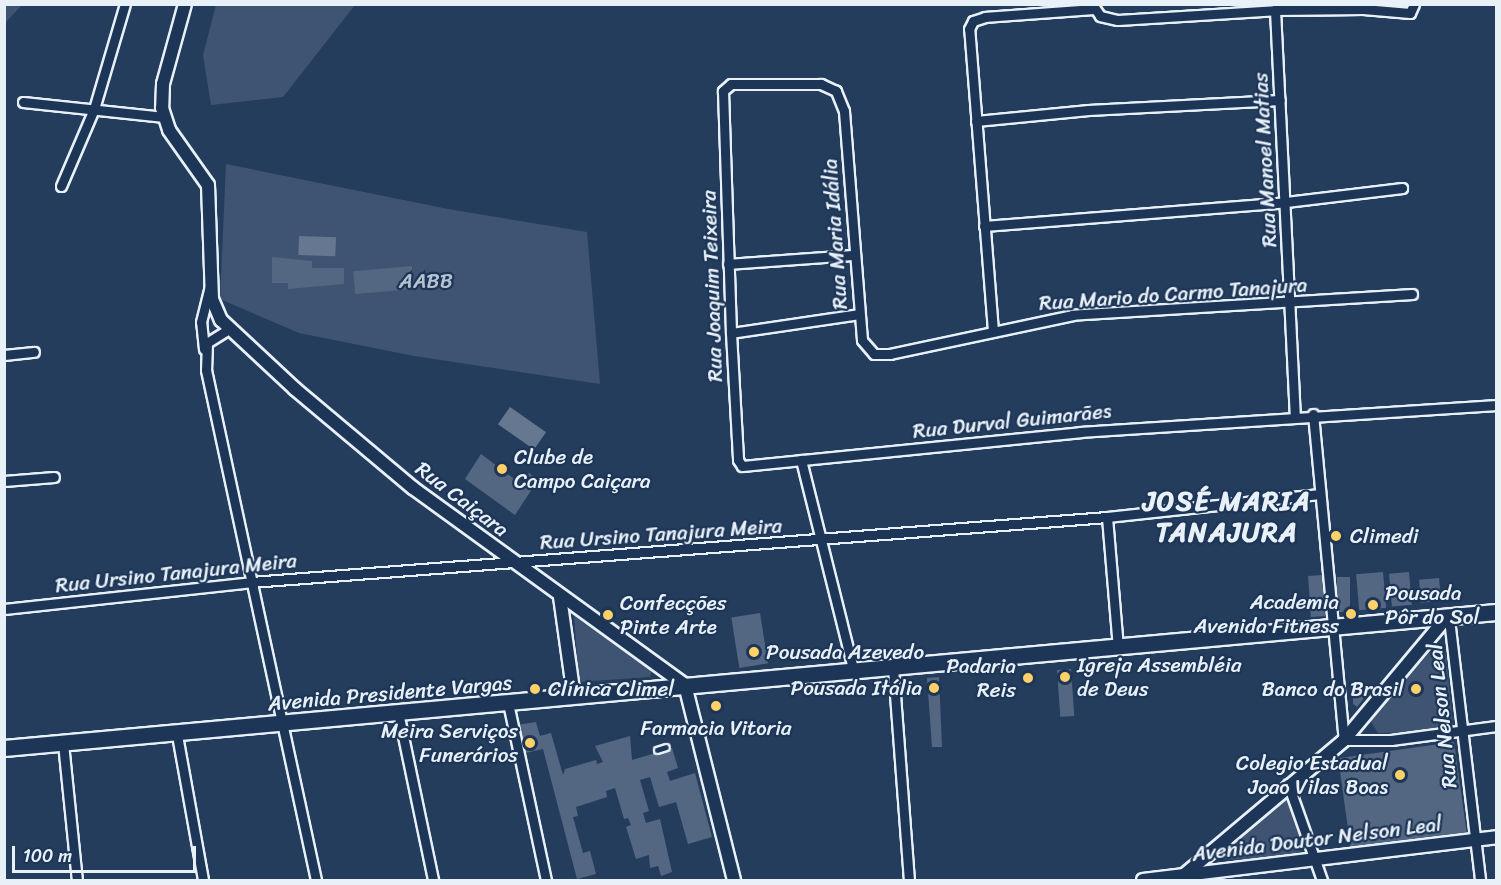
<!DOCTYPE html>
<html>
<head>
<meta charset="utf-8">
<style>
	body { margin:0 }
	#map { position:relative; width:1501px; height:885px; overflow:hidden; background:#253d5d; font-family:Sriracha,sans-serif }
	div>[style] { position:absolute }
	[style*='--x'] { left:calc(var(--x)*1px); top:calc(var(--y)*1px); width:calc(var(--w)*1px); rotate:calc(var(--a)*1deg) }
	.green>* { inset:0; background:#3e5472 }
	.water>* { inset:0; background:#657890; transform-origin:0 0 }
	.building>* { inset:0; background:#536782; transform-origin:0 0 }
	.roads { filter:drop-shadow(2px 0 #e8f1f8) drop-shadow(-2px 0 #e8f1f8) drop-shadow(0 2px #e8f1f8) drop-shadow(0 -2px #e8f1f8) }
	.service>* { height:4.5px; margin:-2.25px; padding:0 2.25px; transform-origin:2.25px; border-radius:2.25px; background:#1d3557 }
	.minor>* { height:9px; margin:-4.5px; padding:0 4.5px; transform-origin:4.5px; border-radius:4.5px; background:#1d3557 }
	.tertiary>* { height:12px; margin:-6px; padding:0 6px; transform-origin:6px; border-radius:6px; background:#1d3557 }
	.primary>* { height:15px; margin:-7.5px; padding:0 7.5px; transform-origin:7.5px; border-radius:7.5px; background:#1d3557 }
	.dots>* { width:16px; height:16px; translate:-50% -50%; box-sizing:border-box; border:3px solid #1d3557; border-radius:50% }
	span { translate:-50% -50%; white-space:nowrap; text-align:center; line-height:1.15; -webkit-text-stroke:4.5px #1d3557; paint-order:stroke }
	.street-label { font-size:21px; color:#e8f1f8 }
	.park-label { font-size:21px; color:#b5c2d0 }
	.poi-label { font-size:21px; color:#e8f1f8 }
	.left { translate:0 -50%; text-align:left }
	.right { translate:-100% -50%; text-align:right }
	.district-label { font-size:27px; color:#e8f1f8; font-weight:700; letter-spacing:1.5px }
	.frame { position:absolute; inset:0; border:6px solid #e8f1f8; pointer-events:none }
	.scale { position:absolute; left:12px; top:846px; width:184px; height:27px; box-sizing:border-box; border:3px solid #e8f1f8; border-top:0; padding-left:8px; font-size:18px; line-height:21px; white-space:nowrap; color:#e8f1f8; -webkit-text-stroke:4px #1d3557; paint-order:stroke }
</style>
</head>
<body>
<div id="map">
	<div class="green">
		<i style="clip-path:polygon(5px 4px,22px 5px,5px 23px,4px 5px)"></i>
		<i style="clip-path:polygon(216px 5px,216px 4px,355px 5px,283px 97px,211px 105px,203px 55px)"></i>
		<i style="clip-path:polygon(226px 164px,448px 209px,587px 232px,600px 384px,414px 356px,299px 333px,220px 299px)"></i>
		<i style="clip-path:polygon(574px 616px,652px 671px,650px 677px,579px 682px)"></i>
		<i style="clip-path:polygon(1440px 649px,1446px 655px,1453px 725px,1423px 732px,1378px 733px,1370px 720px,1429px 653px)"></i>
		<i style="clip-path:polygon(1287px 799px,1305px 845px,1299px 853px,1271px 861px,1220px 859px,1221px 851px)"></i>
	</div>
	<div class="water">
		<i style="left:299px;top:236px;width:37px;height:19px;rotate:2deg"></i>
		<i style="left:510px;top:407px;width:44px;height:21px;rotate:35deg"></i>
	</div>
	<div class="building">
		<i style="clip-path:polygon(272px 257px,312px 261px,312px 268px,344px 268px,344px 284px,288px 289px,288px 283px,272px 283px)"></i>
		<i style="left:412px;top:266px;width:23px;height:59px;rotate:85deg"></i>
		<i style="clip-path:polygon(481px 454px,521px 484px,529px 473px,538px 480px,515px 515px,465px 479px)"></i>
		<i style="left:1383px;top:572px;width:36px;height:27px;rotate:85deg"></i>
		<i style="left:1409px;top:572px;width:33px;height:20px;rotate:85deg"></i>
		<i style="left:1322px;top:575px;width:41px;height:14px;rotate:86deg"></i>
		<i style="left:1337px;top:577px;width:13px;height:35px"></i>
		<i style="left:1439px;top:578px;width:23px;height:20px;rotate:85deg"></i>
		<i style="left:760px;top:613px;width:51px;height:29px;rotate:81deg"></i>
		<i style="left:1071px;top:669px;width:47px;height:14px;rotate:86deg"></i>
		<i style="clip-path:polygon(939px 677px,942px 747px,932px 747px,927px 678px)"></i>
		<i style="clip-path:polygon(1353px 690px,1364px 698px,1357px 707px,1353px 704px)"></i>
		<i style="clip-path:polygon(536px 722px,540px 736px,551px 733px,563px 775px,565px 769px,596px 760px,597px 764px,603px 762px,595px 746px,630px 736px,632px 760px,672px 748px,678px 768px,667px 772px,670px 781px,695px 773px,712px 837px,688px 844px,676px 802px,659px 807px,650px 777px,640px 780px,649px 811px,643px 813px,646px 823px,660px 819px,672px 872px,661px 876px,658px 866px,650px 868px,649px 855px,636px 859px,626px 827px,631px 825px,628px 818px,624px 819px,615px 788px,606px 791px,607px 797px,576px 807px,578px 816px,573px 817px,583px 853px,590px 851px,596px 874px,577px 879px,543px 749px,521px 754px,516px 725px)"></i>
		<i style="left:1454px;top:742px;width:92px;height:117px;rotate:82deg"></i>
	</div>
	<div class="roads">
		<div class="service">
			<i style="--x:657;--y:750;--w:9;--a:-18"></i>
		</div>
		<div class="minor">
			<i style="--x:1092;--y:4;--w:14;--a:56"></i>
			<i style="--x:1100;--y:16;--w:18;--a:13"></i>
			<i style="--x:1118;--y:20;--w:157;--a:-3.6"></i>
			<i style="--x:1275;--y:10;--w:88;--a:-0.7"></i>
			<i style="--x:1363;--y:9;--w:47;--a:4.9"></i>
			<i style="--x:1410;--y:13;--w:10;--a:-66"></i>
			<i style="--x:1275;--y:10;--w:405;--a:87.2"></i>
			<i style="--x:23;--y:102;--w:142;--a:6.1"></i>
			<i style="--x:976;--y:121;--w:113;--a:-5.6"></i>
			<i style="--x:1088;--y:110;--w:192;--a:-3"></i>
			<i style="--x:61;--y:186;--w:84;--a:-66.8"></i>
			<i style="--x:94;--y:109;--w:109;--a:-73.6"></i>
			<i style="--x:984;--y:226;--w:303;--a:-4.5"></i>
			<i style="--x:1286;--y:202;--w:117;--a:-6.9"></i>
			<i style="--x:728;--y:264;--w:127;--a:-4.1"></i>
			<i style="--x:1412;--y:294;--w:340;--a:176.5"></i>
			<i style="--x:1073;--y:315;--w:187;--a:168"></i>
			<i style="--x:890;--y:354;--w:16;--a:180"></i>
			<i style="--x:874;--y:354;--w:18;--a:-131"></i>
			<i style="--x:862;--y:340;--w:230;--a:-94.5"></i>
			<i style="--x:844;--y:111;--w:22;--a:-112"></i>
			<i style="--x:836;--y:91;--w:17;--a:-155"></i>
			<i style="--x:821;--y:84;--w:90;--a:180"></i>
			<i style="--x:731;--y:84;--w:11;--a:139"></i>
			<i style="--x:723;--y:91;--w:242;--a:88.1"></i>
			<i style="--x:731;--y:333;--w:127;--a:86.8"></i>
			<i style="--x:738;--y:460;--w:7;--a:56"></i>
			<i style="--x:742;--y:466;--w:340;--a:-5.7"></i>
			<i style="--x:1080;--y:432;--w:417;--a:-3.7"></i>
			<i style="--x:229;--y:329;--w:26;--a:148"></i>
			<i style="--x:207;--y:343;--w:27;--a:92"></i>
			<i style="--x:206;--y:370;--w:522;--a:77.83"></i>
			<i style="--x:993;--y:331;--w:303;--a:-94.5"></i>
			<i style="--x:969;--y:29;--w:9;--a:-63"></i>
			<i style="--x:973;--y:21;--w:13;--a:-18"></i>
			<i style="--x:985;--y:17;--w:108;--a:-4.2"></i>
			<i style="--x:731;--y:333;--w:129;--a:-8.4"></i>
			<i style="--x:204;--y:349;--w:27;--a:-96"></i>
			<i style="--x:201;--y:322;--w:37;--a:-76"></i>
			<i style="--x:4;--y:355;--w:30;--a:-6"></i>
			<i style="--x:1313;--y:414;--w:327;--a:84.6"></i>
			<i style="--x:1344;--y:740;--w:47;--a:0"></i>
			<i style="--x:1391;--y:740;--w:106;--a:-7.6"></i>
			<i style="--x:801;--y:460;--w:219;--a:76"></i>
			<i style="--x:4;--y:481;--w:50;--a:-4.6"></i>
			<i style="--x:1107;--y:517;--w:132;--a:85.2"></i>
			<i style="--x:4;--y:609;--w:248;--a:-6.2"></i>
			<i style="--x:251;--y:582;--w:858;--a:-4.34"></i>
			<i style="--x:1107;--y:517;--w:214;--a:-6.2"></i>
			<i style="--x:1449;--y:619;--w:263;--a:83.2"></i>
			<i style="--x:893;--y:668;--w:213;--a:85.7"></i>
			<i style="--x:508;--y:703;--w:181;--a:77.9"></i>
			<i style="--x:398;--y:712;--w:172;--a:78.2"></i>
			<i style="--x:177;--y:735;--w:147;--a:79.8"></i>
			<i style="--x:63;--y:743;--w:138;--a:84.2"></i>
			<i style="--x:1288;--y:784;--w:102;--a:70.5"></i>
		</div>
		<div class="tertiary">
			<i style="--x:185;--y:4;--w:83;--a:105.4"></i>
			<i style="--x:163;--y:84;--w:24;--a:92"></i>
			<i style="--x:162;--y:108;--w:23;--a:72"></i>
			<i style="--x:169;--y:130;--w:67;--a:54.7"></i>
			<i style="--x:208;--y:185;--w:114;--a:88"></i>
			<i style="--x:212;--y:299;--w:23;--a:67"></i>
			<i style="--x:221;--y:320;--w:101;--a:43"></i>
			<i style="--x:295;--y:389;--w:154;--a:40"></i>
			<i style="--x:413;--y:488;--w:336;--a:35.9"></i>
			<i style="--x:685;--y:685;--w:201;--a:75.9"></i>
			<i style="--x:560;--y:597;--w:101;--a:82"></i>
			<i style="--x:1143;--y:880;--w:356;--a:-6.9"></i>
			<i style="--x:1178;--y:880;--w:217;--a:-40.1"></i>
			<i style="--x:1344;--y:740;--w:158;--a:-50.1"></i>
		</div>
		<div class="primary">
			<i style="--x:4;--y:748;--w:1498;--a:-5.21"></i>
		</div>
	</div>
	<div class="dots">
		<i style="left:502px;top:469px;background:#ffd166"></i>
		<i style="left:1336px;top:536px;background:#ffd166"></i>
		<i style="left:1373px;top:605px;background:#ffd166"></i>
		<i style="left:1351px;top:614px;background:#ffd166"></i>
		<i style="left:608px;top:615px;background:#ffd166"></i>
		<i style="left:754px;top:652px;background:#ffd166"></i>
		<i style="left:1065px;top:677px;background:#ffd166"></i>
		<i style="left:1028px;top:678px;background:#ffd166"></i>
		<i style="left:934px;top:688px;background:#ffd166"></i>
		<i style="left:535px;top:689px;background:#ffd166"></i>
		<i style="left:1416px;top:689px;background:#ffd166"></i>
		<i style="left:716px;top:706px;background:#ffd166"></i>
		<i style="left:530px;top:743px;background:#ffd166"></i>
		<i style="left:1400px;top:775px;background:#ffd166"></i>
	</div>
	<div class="street-label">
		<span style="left:1265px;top:160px;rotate:-93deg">Rua Manoel Matias</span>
		<span style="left:835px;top:234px;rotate:-94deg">Rua Maria Idália</span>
		<span style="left:712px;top:286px;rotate:-92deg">Rua Joaquim Teixeira</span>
		<span style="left:1173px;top:294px;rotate:-4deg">Rua Mario do Carmo Tanajura</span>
		<span style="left:1012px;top:421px;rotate:-6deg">Rua Durval Guimarães</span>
		<span style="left:462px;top:499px;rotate:37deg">Rua Caiçara</span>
		<span style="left:661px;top:534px;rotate:-4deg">Rua Ursino Tanajura Meira</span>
		<span style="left:176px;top:573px;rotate:-6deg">Rua Ursino Tanajura Meira</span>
		<span style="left:390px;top:693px;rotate:-5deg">Avenida Presidente Vargas</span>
		<span style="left:1442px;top:716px;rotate:-96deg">Rua Nelson Leal</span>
		<span style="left:1317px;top:839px;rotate:-7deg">Avenida Doutor Nelson Leal</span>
	</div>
	<div class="park-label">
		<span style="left:426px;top:281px">AABB</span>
	</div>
	<div class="poi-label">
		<span class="left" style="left:514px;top:469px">Clube de<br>Campo Caiçara</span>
		<span class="left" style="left:1350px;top:536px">Climedi</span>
		<span class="left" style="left:1385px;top:605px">Pousada<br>Pôr do Sol</span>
		<span class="right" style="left:1339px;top:614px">Academia<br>Avenida Fitness</span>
		<span class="left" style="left:620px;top:615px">Confecções<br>Pinte Arte</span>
		<span class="left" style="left:766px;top:652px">Pousada Azevedo</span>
		<span class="left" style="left:1077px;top:677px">Igreja Assembléia<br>de Deus</span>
		<span class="right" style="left:1016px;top:678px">Padaria<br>Reis</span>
		<span class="right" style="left:922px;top:688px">Pousada Itália</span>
		<span class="left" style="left:548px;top:689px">Clínica Climel</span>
		<span class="right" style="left:1404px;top:689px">Banco do Brasil</span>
		<span style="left:716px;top:728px">Farmacia Vitoria</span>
		<span class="right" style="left:518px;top:743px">Meira Serviços<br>Funerários</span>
		<span class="right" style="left:1388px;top:775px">Colegio Estadual<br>Joao Vilas Boas</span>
	</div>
	<div class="district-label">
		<span style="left:1227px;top:517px">JOSÉ MARIA<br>TANAJURA</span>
	</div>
	<div class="frame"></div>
	<div class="scale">100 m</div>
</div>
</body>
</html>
